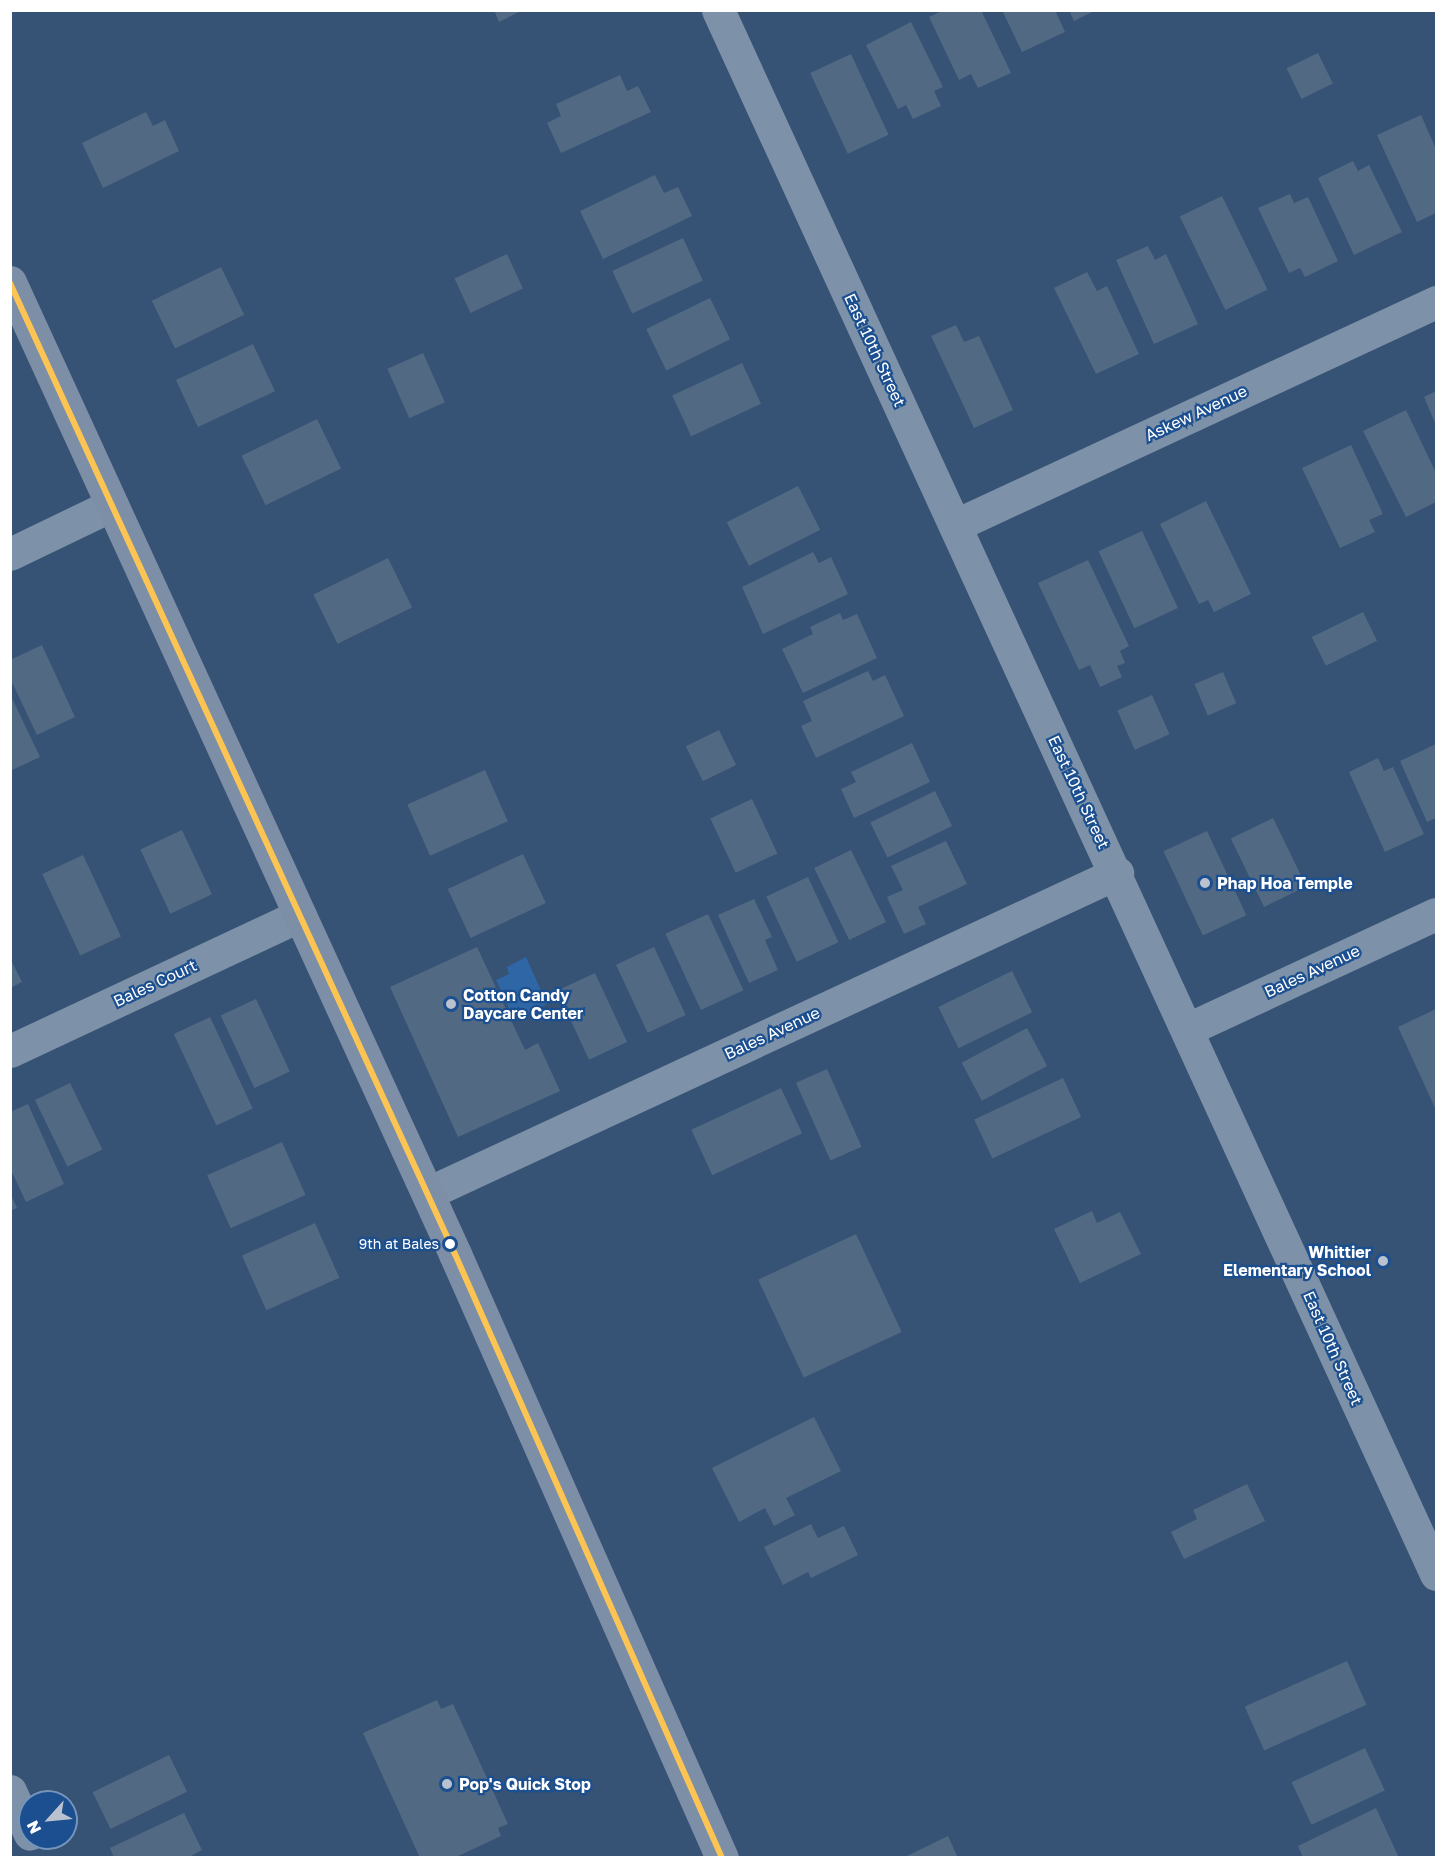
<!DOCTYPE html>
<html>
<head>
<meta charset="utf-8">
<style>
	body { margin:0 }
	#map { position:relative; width:1447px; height:1868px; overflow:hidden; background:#365274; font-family:"Golos Text",sans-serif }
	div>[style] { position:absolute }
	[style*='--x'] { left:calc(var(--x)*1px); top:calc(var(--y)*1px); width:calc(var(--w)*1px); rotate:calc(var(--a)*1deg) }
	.green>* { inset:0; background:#2f66a5 }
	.building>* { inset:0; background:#526984; transform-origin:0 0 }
	.minor>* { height:33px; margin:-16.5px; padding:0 16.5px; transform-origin:16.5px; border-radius:16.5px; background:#7d92a8 }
	.major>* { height:33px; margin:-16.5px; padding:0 16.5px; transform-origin:16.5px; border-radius:16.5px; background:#7d8ea7 }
	.bus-1>* { height:6px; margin:-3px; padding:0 3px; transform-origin:3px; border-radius:3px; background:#fcc553 }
	.dots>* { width:16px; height:16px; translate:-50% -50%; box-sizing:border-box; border:3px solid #1b4f8f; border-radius:50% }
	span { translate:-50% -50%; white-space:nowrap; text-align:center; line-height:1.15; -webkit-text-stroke:4.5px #1b4f8f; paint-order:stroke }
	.bus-label { font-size:14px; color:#fff }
	.right { translate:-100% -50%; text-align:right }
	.street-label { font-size:16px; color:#fff }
	.poi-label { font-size:16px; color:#fff; font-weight:700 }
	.left { translate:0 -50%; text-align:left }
	.frame { position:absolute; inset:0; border:12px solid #fff; pointer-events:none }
	.north { position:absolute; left:18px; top:1790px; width:60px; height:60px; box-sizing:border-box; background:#1b4f8f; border:2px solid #7695bc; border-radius:50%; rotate:243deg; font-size:16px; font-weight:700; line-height:24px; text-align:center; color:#fff }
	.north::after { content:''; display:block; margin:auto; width:21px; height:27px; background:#b9c2ce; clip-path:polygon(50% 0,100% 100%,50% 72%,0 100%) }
</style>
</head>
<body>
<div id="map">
	<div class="green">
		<i style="clip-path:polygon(526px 957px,547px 1004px,514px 1019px,496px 980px,509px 974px,507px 967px)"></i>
	</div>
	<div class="building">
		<i style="clip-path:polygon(494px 10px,523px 10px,499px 22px)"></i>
		<i style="clip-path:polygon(944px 10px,981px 10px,1011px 73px,978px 88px,971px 74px,959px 80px,929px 17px)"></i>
		<i style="clip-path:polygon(1002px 10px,1055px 10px,1065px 32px,1022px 52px)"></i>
		<i style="clip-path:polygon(1069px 10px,1096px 10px,1074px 21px)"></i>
		<i style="clip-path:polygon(911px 22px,943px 87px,934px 91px,941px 106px,913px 119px,906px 105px,898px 109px,866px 45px)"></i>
		<i style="left:1318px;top:53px;width:34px;height:35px;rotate:64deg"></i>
		<i style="left:851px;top:54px;width:89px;height:45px;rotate:65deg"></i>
		<i style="clip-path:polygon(620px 75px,627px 91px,638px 86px,651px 112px,561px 153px,547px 123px,561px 116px,556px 104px)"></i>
		<i style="clip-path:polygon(146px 112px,153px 126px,165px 120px,179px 151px,103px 188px,82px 143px)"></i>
		<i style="clip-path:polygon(1421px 115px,1436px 149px,1436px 213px,1417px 222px,1377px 135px)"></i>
		<i style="clip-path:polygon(1353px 161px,1358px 171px,1369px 165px,1402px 232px,1354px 255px,1318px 178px)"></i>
		<i style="clip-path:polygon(655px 175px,664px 193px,678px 187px,692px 216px,603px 259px,580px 211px)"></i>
		<i style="clip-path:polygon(1290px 194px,1294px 203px,1308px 197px,1338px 261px,1305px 277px,1300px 268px,1289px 273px,1258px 208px)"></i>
		<i style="left:1222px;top:196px;width:104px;height:47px;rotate:64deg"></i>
		<i style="left:683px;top:238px;width:47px;height:78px;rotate:65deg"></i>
		<i style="clip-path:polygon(1148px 246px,1155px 260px,1166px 254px,1198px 324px,1154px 344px,1116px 260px)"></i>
		<i style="left:507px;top:254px;width:38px;height:58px;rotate:65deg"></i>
		<i style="left:221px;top:267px;width:53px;height:77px;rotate:64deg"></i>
		<i style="clip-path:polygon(1087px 272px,1097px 291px,1107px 286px,1139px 354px,1096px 374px,1054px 288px)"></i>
		<i style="left:710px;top:298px;width:46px;height:71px;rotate:64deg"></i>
		<i style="clip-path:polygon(956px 325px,964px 342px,979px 336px,1013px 410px,974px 428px,931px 336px)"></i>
		<i style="left:253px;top:344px;width:52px;height:85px;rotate:65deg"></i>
		<i style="left:423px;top:353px;width:54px;height:39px;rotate:66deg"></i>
		<i style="left:742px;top:363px;width:45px;height:77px;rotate:65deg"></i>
		<i style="clip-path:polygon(1436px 391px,1436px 425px,1424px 397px)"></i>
		<i style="clip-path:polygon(1406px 410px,1436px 473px,1436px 502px,1406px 517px,1363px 431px)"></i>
		<i style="left:317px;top:419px;width:55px;height:84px;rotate:64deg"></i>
		<i style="clip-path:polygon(1351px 445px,1383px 514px,1369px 520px,1375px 532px,1340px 548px,1302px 468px)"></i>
		<i style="left:798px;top:486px;width:49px;height:80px;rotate:63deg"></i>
		<i style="clip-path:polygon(1206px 501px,1251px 594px,1214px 612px,1208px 600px,1199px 604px,1160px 524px)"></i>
		<i style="left:1142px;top:531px;width:85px;height:48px;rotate:65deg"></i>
		<i style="clip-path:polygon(813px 552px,819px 563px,831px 557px,848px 594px,763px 634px,742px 587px)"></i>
		<i style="left:388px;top:558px;width:55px;height:83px;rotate:64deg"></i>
		<i style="clip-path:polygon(1088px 560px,1129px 646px,1120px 651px,1125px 663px,1117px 666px,1122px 677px,1100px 687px,1090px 665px,1079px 670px,1038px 583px)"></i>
		<i style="left:1363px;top:612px;width:32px;height:57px;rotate:64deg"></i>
		<i style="clip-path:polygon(840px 613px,843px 620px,857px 614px,877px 658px,803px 693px,782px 649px,813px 634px,810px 627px)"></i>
		<i style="clip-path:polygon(42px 645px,75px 717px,37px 735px,10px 678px,10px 660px)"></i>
		<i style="clip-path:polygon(868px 671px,873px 681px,885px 675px,904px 716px,816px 758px,801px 726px,812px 721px,803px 701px)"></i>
		<i style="left:1223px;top:672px;width:34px;height:31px;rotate:67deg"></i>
		<i style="clip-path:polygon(10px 694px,40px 757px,10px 771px)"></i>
		<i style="left:1152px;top:695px;width:43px;height:38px;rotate:66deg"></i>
		<i style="left:719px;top:730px;width:39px;height:37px;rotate:64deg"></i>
		<i style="clip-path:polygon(912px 743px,930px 782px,854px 818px,841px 789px,856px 782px,851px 772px)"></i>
		<i style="clip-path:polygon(1436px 744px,1436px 818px,1427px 822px,1400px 761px)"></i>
		<i style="clip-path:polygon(1378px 758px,1384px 771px,1393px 767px,1424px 834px,1385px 852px,1349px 772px)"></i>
		<i style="left:485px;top:770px;width:56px;height:85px;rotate:66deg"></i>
		<i style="left:935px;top:791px;width:39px;height:72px;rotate:64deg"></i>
		<i style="left:752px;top:799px;width:60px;height:46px;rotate:65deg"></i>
		<i style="left:1273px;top:818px;width:76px;height:47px;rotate:64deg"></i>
		<i style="left:182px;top:830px;width:71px;height:46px;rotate:65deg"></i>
		<i style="left:1207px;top:831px;width:93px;height:48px;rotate:65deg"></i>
		<i style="clip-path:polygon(946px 841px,967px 884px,918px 907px,926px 924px,904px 934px,887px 897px,903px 890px,891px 866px)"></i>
		<i style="left:851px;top:850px;width:80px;height:41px;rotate:64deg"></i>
		<i style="left:523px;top:854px;width:54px;height:83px;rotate:65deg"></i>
		<i style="left:83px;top:855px;width:90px;height:45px;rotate:65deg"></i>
		<i style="left:808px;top:877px;width:72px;height:46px;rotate:65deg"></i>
		<i style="clip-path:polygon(754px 899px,772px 937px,765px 940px,778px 970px,749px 983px,718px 915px)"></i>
		<i style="left:708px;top:914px;width:84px;height:47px;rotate:65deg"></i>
		<i style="clip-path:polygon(477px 947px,525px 1050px,538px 1043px,560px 1091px,458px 1137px,390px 987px)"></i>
		<i style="left:654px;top:947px;width:75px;height:42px;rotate:65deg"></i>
		<i style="clip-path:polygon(10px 958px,22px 982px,10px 988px)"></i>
		<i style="left:1012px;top:971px;width:46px;height:82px;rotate:64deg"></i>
		<i style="left:595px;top:973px;width:76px;height:42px;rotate:65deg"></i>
		<i style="left:256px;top:999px;width:80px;height:39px;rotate:65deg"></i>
		<i style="clip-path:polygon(1436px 1009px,1436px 1110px,1398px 1027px)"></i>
		<i style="left:210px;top:1017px;width:101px;height:40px;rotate:65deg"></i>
		<i style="left:1027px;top:1028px;width:43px;height:74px;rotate:62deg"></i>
		<i style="left:827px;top:1069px;width:85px;height:34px;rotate:66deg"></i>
		<i style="left:1063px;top:1078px;width:43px;height:98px;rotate:65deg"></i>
		<i style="left:70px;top:1083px;width:74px;height:39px;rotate:64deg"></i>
		<i style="left:781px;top:1088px;width:50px;height:99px;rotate:65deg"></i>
		<i style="clip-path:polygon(28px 1104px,64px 1184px,26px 1202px,10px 1168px,10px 1112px)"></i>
		<i style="left:282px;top:1142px;width:58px;height:82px;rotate:66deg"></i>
		<i style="clip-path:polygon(10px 1193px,17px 1208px,10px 1211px)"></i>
		<i style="clip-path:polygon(1092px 1211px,1097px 1223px,1120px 1212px,1141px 1254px,1080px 1283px,1054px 1229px)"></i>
		<i style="left:315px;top:1223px;width:60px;height:80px;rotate:66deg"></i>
		<i style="left:856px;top:1234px;width:108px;height:108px;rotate:65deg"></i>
		<i style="clip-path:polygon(814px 1417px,841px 1471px,786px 1498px,795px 1515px,774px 1526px,765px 1508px,739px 1522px,712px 1468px)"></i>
		<i style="clip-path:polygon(1247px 1484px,1265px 1521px,1184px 1559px,1171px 1532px,1197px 1519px,1193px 1510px)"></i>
		<i style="clip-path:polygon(811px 1524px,818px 1538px,844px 1526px,858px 1555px,811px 1578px,808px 1572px,783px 1585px,764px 1547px)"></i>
		<i style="left:1347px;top:1661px;width:48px;height:112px;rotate:66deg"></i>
		<i style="clip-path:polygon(437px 1700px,441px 1709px,453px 1704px,508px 1824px,498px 1828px,501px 1836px,454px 1858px,420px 1858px,363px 1733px)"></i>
		<i style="left:1365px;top:1748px;width:47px;height:81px;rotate:65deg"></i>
		<i style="left:169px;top:1755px;width:41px;height:85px;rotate:64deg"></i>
		<i style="clip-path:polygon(1376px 1808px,1399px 1858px,1303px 1858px,1298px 1846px)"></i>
		<i style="clip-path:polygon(184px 1813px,202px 1850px,187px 1858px,114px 1858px,110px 1848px)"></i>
		<i style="clip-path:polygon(948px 1836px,958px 1858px,903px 1858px)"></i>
	</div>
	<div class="minor">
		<i style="--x:718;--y:10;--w:1721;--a:65.34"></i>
		<i style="--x:956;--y:525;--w:529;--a:-24.92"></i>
		<i style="--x:10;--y:554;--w:113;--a:-25.7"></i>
		<i style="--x:1188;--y:1029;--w:273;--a:-24.9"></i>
		<i style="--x:10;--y:1051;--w:320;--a:-25.1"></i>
		<i style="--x:428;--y:1193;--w:760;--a:-24.91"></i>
		<i style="--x:10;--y:1791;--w:47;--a:65.1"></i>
	</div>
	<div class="major">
		<i style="--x:10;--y:282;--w:1069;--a:65.4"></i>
		<i style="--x:455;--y:1254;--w:660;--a:66.15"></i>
	</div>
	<div class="bus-1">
		<i style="--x:10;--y:283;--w:1068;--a:65.38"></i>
		<i style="--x:455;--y:1254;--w:660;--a:66.15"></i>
	</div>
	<div class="dots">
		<i style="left:1205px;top:883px;background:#b9c2ce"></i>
		<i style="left:451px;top:1004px;background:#b9c2ce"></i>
		<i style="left:450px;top:1244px;background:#fff"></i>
		<i style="left:1383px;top:1261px;background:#b9c2ce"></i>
		<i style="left:447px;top:1784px;background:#b9c2ce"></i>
	</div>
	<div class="bus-label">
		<span class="right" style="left:439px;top:1244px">9th at Bales</span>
	</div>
	<div class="street-label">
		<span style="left:875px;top:350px;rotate:65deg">East 10th Street</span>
		<span style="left:1196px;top:413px;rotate:-25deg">Askew Avenue</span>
		<span style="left:1079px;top:792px;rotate:65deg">East 10th Street</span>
		<span style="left:1312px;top:971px;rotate:-25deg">Bales Avenue</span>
		<span style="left:155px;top:983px;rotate:-25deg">Bales Court</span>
		<span style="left:772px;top:1033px;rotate:-25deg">Bales Avenue</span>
		<span style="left:1333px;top:1348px;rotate:66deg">East 10th Street</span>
	</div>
	<div class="poi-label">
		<span class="left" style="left:1217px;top:883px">Phap Hoa Temple</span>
		<span class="left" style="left:463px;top:1004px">Cotton Candy<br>Daycare Center</span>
		<span class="right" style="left:1371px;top:1261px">Whittier<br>Elementary School</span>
		<span class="left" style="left:459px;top:1784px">Pop's Quick Stop</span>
	</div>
	<div class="frame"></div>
	<div class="north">N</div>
</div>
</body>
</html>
